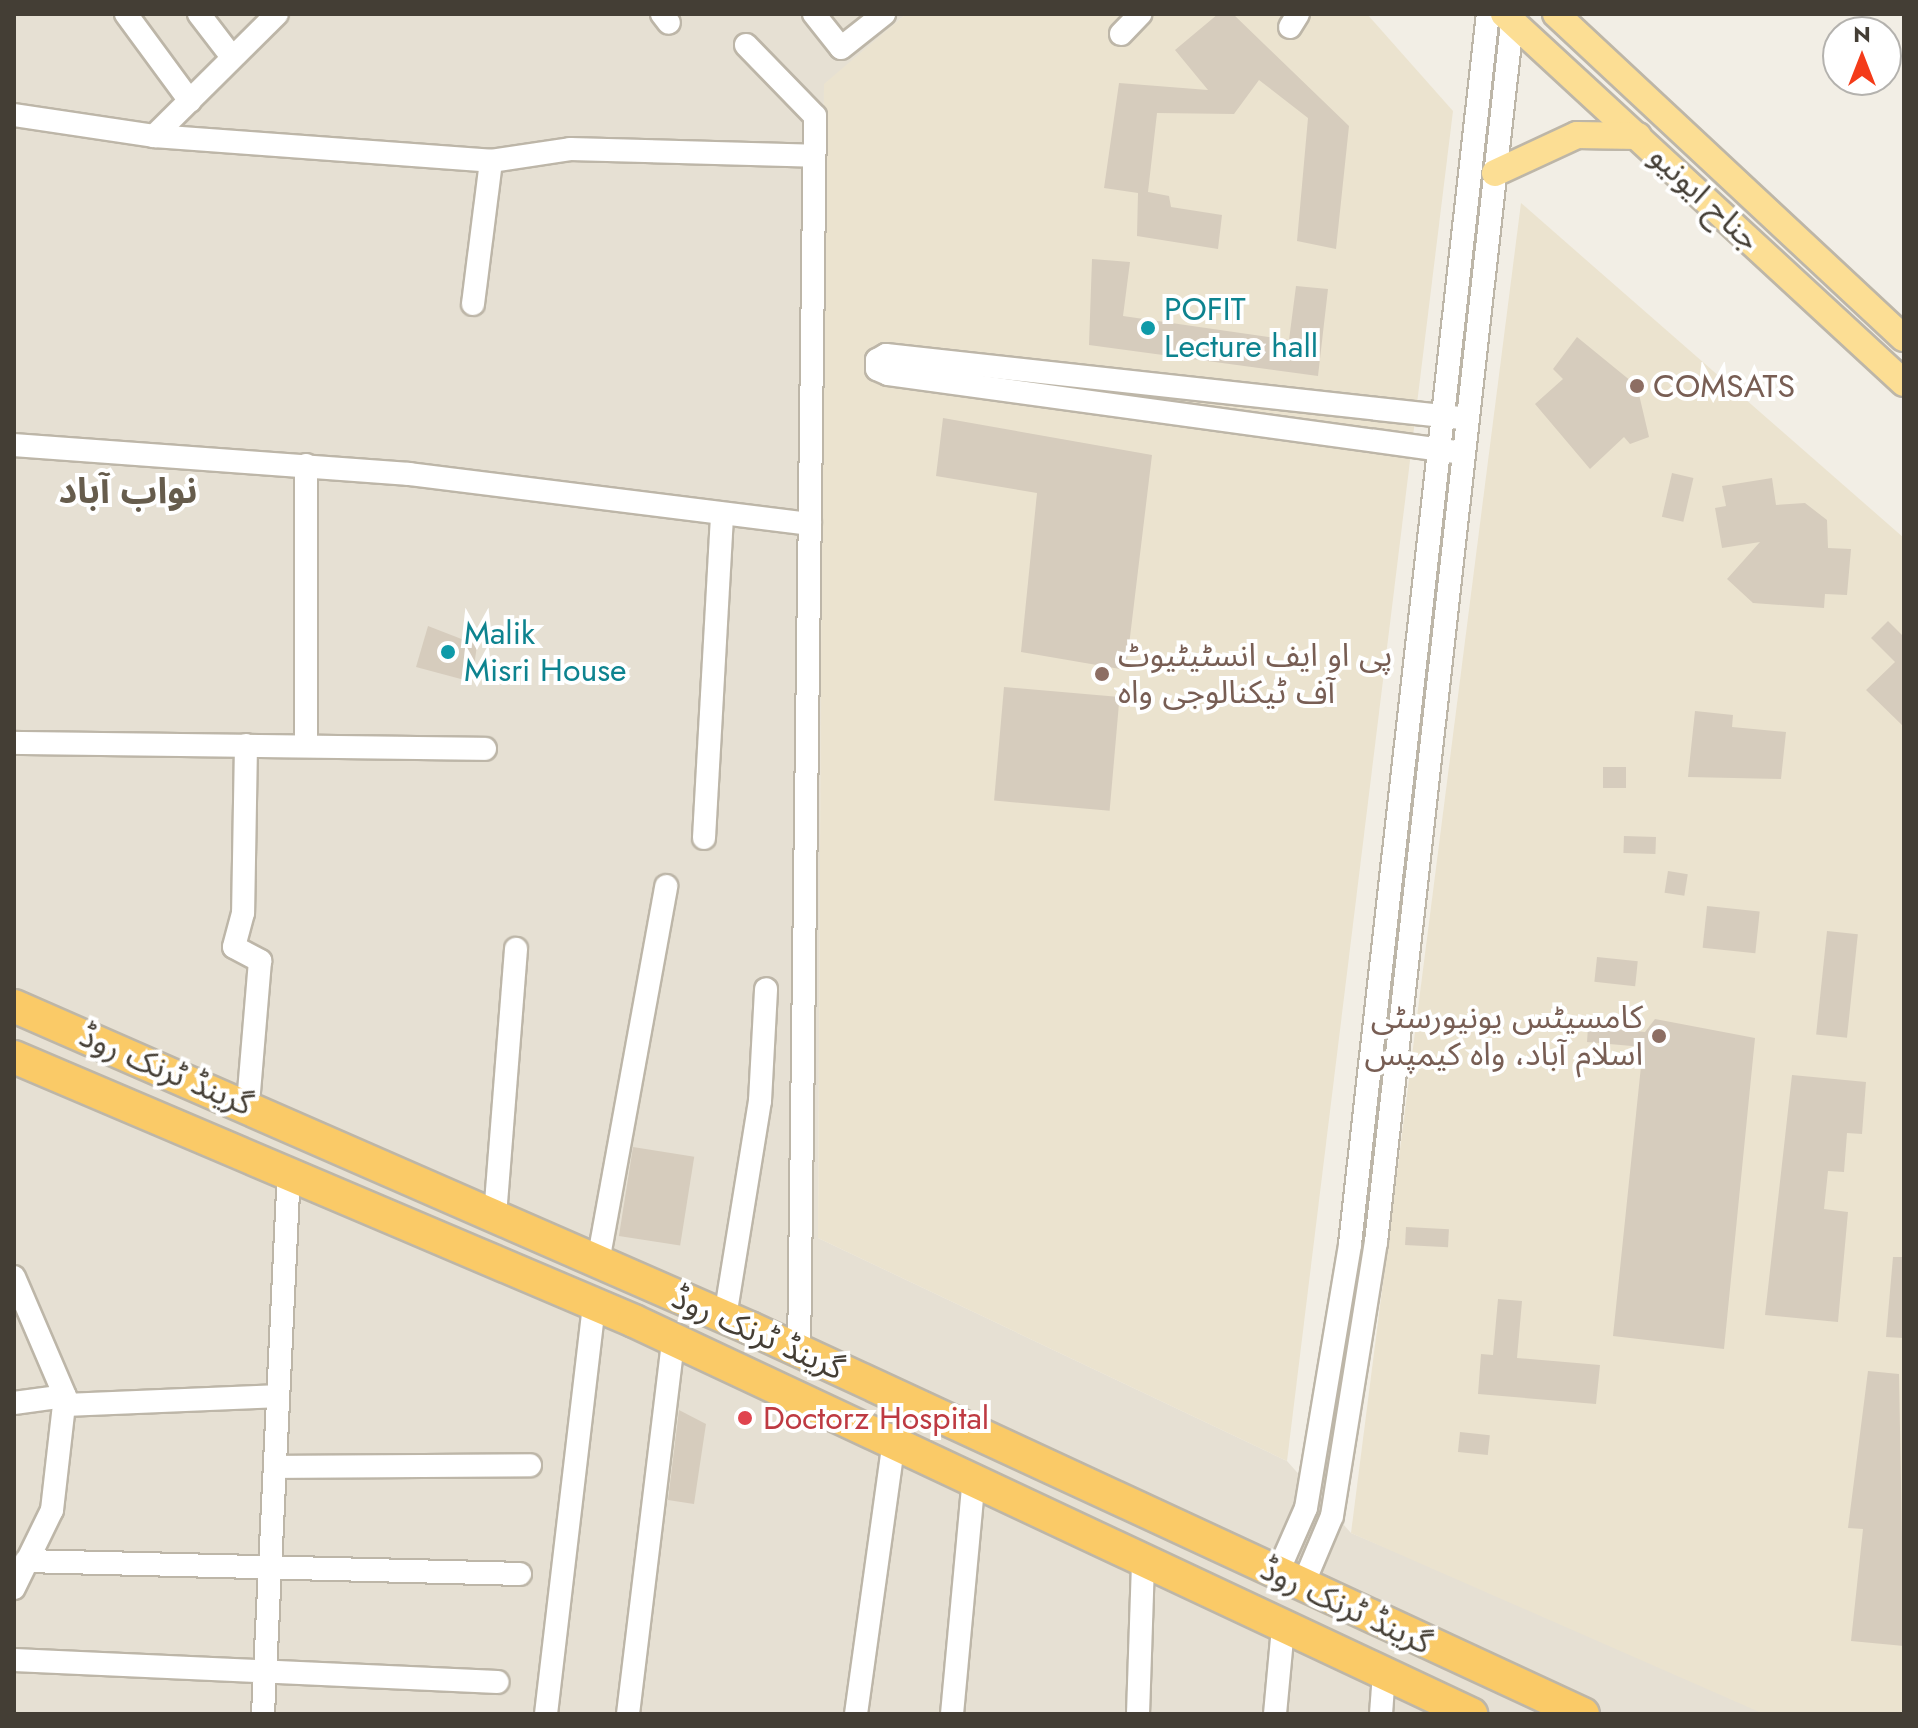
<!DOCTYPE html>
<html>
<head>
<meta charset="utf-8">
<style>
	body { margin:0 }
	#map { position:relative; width:1918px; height:1728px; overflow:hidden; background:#f2eee5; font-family:Jost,"Noto Sans Arabic",sans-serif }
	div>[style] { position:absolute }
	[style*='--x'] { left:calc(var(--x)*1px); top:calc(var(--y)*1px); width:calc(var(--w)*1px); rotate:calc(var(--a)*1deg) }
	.residential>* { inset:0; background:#e6e0d3 }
	.education>* { inset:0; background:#ebe3cf }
	.building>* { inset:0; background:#d6ccbd; transform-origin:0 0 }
	.roads { filter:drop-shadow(2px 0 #bdb6a8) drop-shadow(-2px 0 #bdb6a8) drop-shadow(0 2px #bdb6a8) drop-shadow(0 -2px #bdb6a8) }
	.minor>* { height:22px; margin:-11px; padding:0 11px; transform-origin:11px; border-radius:11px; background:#fff }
	.major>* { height:26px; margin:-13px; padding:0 13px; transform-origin:13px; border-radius:13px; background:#fcde94 }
	.highway>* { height:32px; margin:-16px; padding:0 16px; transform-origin:16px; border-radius:16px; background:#faca67 }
	.dots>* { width:22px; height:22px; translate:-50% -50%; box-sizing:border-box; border:4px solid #fff; border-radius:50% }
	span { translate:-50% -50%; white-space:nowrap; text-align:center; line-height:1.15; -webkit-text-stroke:8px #fff; paint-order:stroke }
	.street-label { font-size:32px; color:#443e35 }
	.culture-label { font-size:32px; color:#0d838f }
	.left { translate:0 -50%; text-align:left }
	.education-label { font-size:32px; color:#785e54 }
	.right { translate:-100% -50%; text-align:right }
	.health-label { font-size:32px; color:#be3a42 }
	.quarter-label { font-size:36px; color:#665c4c; font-weight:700 }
	.frame { position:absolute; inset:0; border:16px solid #443e35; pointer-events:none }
	.north { position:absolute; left:1822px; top:16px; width:80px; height:80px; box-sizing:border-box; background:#fff; border:2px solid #b4b2ae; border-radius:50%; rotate:0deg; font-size:22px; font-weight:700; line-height:32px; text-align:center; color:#443e35 }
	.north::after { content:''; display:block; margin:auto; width:28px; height:36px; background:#f43b19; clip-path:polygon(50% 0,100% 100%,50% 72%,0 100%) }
</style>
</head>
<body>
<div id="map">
	<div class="residential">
		<i style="clip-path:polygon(14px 14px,906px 14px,824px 85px,818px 1238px,1287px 1461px,1351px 1533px,1781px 1714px,14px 1714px)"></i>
	</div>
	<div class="education">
		<i style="clip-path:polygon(906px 14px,1367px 14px,1453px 111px,1287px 1461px,818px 1238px,824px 84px)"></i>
		<i style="clip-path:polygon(1521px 203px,1904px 538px,1904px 1714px,1764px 1714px,1351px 1533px)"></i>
	</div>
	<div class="building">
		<i style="clip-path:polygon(1218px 14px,1233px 14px,1349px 126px,1336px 249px,1297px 241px,1308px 118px,1259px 80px,1234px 114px,1157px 113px,1148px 192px,1169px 196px,1171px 207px,1222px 215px,1218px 249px,1137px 236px,1138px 193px,1104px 188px,1119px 83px,1208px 90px,1175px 50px)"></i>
		<i style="clip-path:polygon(1092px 259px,1130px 262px,1123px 316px,1289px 340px,1296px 286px,1328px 289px,1318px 376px,1089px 345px)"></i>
		<i style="clip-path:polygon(1577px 337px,1637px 386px,1649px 437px,1630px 444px,1624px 437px,1590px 469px,1535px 404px,1563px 379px,1553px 369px)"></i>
		<i style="clip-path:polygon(943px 418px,1152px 455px,1126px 670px,1021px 652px,1037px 493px,936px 476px)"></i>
		<i style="left:1672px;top:473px;width:22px;height:45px;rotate:13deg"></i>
		<i style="clip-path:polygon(1772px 478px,1776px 505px,1805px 503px,1827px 520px,1828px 548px,1851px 549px,1847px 595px,1825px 594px,1824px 608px,1753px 603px,1727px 579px,1760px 542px,1722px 548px,1715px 508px,1726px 506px,1722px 486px)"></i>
		<i style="clip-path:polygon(1888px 621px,1904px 637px,1904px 727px,1866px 690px,1895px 662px,1871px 638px)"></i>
		<i style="clip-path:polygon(428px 626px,477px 645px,472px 682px,416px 667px)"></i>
		<i style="left:1004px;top:687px;width:116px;height:114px;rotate:5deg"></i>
		<i style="clip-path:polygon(1695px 711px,1733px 715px,1732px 727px,1786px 732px,1781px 779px,1688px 777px)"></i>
		<i style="left:1603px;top:767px;width:23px;height:21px"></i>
		<i style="left:1624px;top:836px;width:32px;height:17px;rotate:2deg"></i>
		<i style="left:1668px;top:871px;width:20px;height:22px;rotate:9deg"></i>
		<i style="left:1707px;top:906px;width:53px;height:42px;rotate:6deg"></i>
		<i style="left:1827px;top:931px;width:31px;height:104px;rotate:6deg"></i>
		<i style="left:1597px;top:957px;width:41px;height:25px;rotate:6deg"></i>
		<i style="clip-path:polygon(1655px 1019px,1755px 1038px,1724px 1349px,1613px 1336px,1643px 1047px,1587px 1042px,1588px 1027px,1645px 1032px)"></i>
		<i style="clip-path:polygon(1792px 1075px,1866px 1082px,1862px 1134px,1847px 1133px,1844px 1172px,1828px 1171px,1824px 1209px,1848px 1212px,1838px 1322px,1765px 1315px)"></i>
		<i style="left:633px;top:1147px;width:62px;height:90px;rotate:9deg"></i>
		<i style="left:1406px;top:1227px;width:43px;height:18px;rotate:3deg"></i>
		<i style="clip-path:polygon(1893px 1257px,1904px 1257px,1904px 1338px,1886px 1337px)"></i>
		<i style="clip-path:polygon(1498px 1299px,1522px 1301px,1517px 1358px,1600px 1365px,1596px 1404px,1478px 1394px,1481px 1354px,1493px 1355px)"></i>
		<i style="clip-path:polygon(1868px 1371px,1899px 1374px,1904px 1646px,1851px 1641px,1863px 1529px,1848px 1528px)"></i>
		<i style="clip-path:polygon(679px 1410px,706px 1424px,694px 1504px,668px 1500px)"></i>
		<i style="left:1460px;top:1432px;width:30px;height:20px;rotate:6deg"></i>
	</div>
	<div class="roads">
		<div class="minor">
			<i style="--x:126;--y:14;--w:108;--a:53.7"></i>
			<i style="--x:199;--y:14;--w:54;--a:52.5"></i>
			<i style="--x:662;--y:14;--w:11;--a:52"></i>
			<i style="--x:814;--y:14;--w:43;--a:51.5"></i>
			<i style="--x:841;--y:48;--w:55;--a:-38.3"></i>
			<i style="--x:1290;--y:27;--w:15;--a:-58"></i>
			<i style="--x:1121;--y:34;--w:28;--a:-46"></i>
			<i style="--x:746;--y:45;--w:99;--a:45.8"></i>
			<i style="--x:815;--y:116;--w:1234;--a:90.74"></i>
			<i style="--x:14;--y:115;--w:142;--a:8.5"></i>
			<i style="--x:154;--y:136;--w:173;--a:-44.8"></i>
			<i style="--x:154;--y:136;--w:338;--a:4.2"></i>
			<i style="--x:491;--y:161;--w:80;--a:-8.6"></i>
			<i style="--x:570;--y:149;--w:244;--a:1.6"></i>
			<i style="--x:473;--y:304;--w:144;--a:-82.8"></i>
			<i style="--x:14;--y:445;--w:396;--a:4.2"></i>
			<i style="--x:409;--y:474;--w:404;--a:7.1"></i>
			<i style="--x:1456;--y:452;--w:573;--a:-172.18"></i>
			<i style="--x:888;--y:374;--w:12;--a:-156"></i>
			<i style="--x:877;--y:369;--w:9;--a:-90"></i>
			<i style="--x:877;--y:360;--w:10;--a:-29"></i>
			<i style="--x:886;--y:355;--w:577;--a:6.26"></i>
			<i style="--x:306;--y:465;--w:280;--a:90"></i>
			<i style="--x:14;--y:743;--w:471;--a:0.7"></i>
			<i style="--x:246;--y:745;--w:168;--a:91"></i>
			<i style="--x:243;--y:913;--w:35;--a:105"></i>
			<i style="--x:234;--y:947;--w:30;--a:28"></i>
			<i style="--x:260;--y:961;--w:144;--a:94.8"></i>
			<i style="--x:704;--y:838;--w:323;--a:-86.8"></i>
			<i style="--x:495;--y:1216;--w:268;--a:-85.5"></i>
			<i style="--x:598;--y:1262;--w:382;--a:-79.7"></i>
			<i style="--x:14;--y:1277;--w:129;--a:66.8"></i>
			<i style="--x:65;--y:1396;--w:115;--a:96.5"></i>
			<i style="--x:52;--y:1510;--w:87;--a:116"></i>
			<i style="--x:725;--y:1317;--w:219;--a:-80.8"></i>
			<i style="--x:760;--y:1101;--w:112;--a:-86.9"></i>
			<i style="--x:14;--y:1403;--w:51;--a:-7.8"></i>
			<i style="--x:64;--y:1405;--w:212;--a:-2.4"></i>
			<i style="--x:275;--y:1467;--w:255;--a:-0.4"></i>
			<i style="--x:26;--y:1561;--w:494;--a:1.5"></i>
			<i style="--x:1277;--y:1574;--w:72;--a:-66.3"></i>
			<i style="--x:1306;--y:1508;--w:268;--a:-80.5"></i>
			<i style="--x:1350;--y:1244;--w:1238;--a:-83.6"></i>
			<i style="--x:1302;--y:1587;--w:77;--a:-67.1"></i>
			<i style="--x:1332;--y:1516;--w:278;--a:-80.9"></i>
			<i style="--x:1376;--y:1242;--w:1236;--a:-83.63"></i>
			<i style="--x:14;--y:1660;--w:484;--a:2.6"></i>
			<i style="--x:263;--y:1714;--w:545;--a:-87.26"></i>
			<i style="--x:546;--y:1714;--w:413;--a:-83.3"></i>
			<i style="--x:628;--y:1714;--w:377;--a:-83.1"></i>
			<i style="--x:856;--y:1714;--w:271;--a:-82.1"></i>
			<i style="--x:952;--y:1714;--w:229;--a:-84.7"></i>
			<i style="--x:1138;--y:1714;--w:152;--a:-88.1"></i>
			<i style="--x:1275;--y:1714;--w:87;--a:-84.7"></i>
			<i style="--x:1381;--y:1714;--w:41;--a:-85.8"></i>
		</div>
		<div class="major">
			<i style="--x:1504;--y:14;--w:544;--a:42.69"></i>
			<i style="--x:1556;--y:14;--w:475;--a:43"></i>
			<i style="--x:1495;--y:173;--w:90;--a:-24.9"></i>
			<i style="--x:1577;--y:135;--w:61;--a:0.9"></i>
		</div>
		<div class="highway">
			<i style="--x:14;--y:1006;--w:803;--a:23.63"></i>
			<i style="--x:750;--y:1328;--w:918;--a:24.86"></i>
			<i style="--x:14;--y:1057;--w:674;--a:23.06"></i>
			<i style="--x:634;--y:1321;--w:925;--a:25.15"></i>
		</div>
	</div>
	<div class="dots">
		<i style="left:1148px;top:328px;background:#0f9aa8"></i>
		<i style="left:1637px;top:386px;background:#8d6e63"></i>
		<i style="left:448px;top:652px;background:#0f9aa8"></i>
		<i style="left:1102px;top:674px;background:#8d6e63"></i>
		<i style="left:1659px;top:1036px;background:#8d6e63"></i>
		<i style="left:745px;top:1418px;background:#e0444e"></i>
	</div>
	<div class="street-label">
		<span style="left:1705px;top:198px;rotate:43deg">جناح ایونیو</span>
		<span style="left:166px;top:1070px;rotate:23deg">گرینڈ ٹرنک روڈ</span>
		<span style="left:758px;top:1333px;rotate:24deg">گرینڈ ٹرنک روڈ</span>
		<span style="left:1346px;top:1606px;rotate:25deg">گرینڈ ٹرنک روڈ</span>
	</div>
	<div class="culture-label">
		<span class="left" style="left:1164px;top:328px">POFIT<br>Lecture hall</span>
		<span class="left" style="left:464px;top:652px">Malik<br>Misri House</span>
	</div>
	<div class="education-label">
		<span class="left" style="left:1653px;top:386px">COMSATS</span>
		<span class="left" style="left:1118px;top:674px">پی او ایف انسٹیٹیوٹ<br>آف ٹیکنالوجی واہ</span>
		<span class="right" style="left:1643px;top:1036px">کامسیٹس یونیورسٹی<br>اسلام آباد، واہ کیمپس</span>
	</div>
	<div class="health-label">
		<span class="left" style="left:763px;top:1418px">Doctorz Hospital</span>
	</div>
	<div class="quarter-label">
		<span style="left:128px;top:491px">نواب آباد</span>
	</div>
	<div class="frame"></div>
	<div class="north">N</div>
</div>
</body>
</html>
